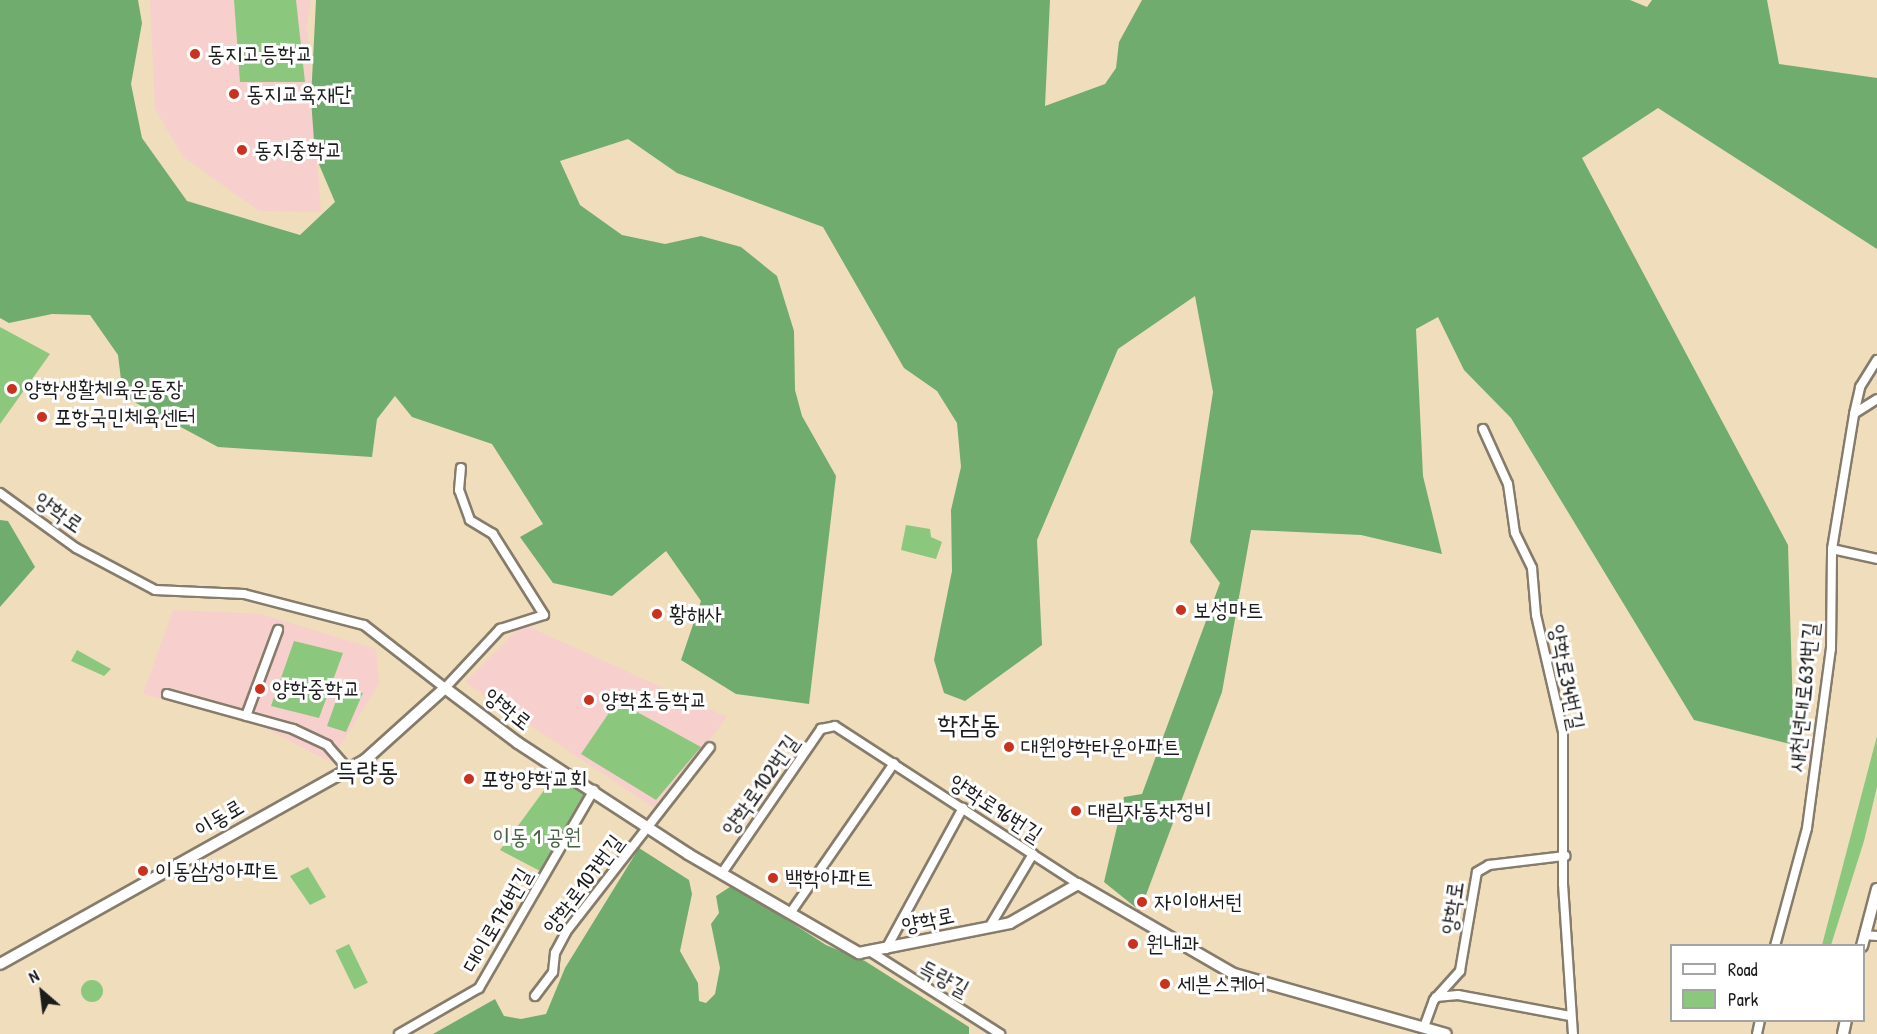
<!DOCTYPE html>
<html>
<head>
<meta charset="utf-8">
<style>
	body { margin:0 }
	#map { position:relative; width:1877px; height:1034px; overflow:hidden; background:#f0ddbc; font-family:"Patrick Hand","Poor Story",sans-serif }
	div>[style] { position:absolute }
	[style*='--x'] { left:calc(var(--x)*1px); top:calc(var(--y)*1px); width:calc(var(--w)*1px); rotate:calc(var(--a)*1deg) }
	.built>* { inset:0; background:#f7d0cd }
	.green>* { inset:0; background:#8bc87e; transform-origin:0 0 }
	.round { border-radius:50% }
	.forest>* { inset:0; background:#70ac6d }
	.roads { filter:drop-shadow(2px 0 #867c6c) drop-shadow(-2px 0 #867c6c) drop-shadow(0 2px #867c6c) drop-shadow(0 -2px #867c6c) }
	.minor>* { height:8px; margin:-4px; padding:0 4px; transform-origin:4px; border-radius:4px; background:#fff }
	.tertiary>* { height:10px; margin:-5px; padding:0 5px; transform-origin:5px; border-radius:5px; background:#fff }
	.secondary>* { height:10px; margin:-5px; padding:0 5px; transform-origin:5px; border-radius:5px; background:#fff }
	.dots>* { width:16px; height:16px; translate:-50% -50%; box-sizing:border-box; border:3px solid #fff; border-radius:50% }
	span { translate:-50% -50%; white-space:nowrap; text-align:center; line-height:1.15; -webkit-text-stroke:6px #fff; paint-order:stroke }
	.poi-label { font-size:22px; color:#1c1c1c }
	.left { translate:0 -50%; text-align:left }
	.street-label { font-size:22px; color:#1c1c1c }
	.park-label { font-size:22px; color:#486143 }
	.quarter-label { font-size:26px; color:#1c1c1c }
	.legend { position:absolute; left:1670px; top:944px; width:195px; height:78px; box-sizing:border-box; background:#fff; border:2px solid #a4a4a4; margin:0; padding:8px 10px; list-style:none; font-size:18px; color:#1c1c1c }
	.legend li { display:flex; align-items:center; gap:12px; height:30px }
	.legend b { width:30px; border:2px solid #a4a4a4 }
	.north { position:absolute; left:12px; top:962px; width:60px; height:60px; -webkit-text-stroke:4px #fff; paint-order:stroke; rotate:332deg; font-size:16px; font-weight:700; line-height:24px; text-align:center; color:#1c1c1c }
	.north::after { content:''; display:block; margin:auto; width:21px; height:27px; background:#1c1c1c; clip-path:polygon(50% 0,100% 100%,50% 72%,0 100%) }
</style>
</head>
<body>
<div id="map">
	<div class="built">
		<i style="clip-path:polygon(150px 0,311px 0,307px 26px,321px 212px,259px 211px,183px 157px,155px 109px)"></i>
		<i style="clip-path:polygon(173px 610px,261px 614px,376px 649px,379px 684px,330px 762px,263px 727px,143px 694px)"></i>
		<i style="clip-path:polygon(523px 624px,727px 717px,656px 809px,465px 682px)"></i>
	</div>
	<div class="green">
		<i style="clip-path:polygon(234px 0,296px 0,305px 82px,240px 82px)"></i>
		<i style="clip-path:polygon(0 327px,50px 354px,0 424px)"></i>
		<i style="clip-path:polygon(906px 525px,930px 529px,931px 537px,942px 542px,936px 559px,901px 550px)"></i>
		<i style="clip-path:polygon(294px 641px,343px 653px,319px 718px,271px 706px)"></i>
		<i style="clip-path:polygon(77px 650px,111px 669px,104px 676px,71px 661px)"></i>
		<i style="clip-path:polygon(341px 687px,363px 693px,346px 732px,327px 726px)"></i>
		<i style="clip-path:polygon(617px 701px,701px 747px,656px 800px,581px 754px)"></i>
		<i style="clip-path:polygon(1877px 736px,1877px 787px,1864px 841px,1831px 945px,1822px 945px)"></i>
		<i style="clip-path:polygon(559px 770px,594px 790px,542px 872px,500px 850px)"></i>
		<i style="clip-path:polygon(308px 867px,326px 897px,310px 905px,290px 876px)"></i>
		<i style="left:349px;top:944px;width:43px;height:15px;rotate:64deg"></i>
		<i class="round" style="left:81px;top:980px;width:22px;height:22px"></i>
	</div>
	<div class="forest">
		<i style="clip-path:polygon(0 0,138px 0,142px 23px,131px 84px,142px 138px,187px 201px,300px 235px,335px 202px,315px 155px,311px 99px,316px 0,1050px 0,1045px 106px,1105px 84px,1116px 68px,1119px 42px,1142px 0,1630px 0,1647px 7px,1652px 0,1767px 0,1779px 64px,1877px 78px,1877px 249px,1658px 108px,1582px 158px,1788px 545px,1794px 745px,1694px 720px,1511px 418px,1464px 370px,1438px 317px,1416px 329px,1423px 476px,1442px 554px,1361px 535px,1251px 530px,1222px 692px,1140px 911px,1104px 882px,1124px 797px,1142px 794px,1220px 583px,1190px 542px,1213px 392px,1195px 296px,1118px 349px,1037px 540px,1042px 645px,965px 701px,944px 693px,934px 660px,952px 571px,951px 510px,961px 467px,957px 423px,937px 391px,904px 368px,823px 227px,677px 173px,628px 139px,560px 161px,580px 205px,622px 235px,665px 244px,701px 236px,741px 247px,777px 276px,794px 331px,795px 390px,802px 416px,836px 476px,809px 704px,736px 694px,681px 660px,701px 601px,666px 551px,612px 596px,553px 583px,520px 537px,543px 524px,492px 444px,412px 417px,395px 396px,377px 419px,372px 457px,218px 447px,123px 396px,118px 355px,90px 315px,52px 314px,9px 323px,0 318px)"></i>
		<i style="clip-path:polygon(0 520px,8px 521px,35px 567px,0 607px)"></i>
		<i style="clip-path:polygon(639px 848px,689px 880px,692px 894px,680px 951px,698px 983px,699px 1001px,706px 1003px,715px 994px,720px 968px,711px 924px,719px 913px,716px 896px,733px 885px,826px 945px,865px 961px,969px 1027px,969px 1034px,433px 1034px,495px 999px,504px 1016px,521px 1019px,546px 1014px,565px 968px)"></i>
	</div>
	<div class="roads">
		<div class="minor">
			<i style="--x:1855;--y:413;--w:26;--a:-32"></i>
			<i style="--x:1483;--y:429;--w:60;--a:65.6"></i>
			<i style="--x:1508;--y:484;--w:49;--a:81.9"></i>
			<i style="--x:1515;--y:533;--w:39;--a:64"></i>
			<i style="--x:1532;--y:568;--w:47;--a:85.1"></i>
			<i style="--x:1536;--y:615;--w:120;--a:77"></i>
			<i style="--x:1563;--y:732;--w:152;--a:90"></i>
			<i style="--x:1563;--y:884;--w:150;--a:86.2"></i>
			<i style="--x:0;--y:493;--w:94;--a:35.9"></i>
			<i style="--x:76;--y:548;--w:89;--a:28"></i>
			<i style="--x:155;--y:590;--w:89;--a:2.6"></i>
			<i style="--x:244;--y:594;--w:124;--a:14.5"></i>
			<i style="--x:364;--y:625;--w:103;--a:37.9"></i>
			<i style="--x:445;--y:688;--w:81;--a:-47"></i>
			<i style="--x:500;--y:629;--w:46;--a:-17.7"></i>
			<i style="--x:544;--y:615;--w:96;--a:-122.2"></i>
			<i style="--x:493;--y:534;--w:27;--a:-149"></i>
			<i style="--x:470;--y:520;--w:32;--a:-110"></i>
			<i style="--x:459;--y:490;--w:22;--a:-85"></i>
			<i style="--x:1832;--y:549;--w:46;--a:12.5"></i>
			<i style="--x:167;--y:694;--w:131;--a:15.5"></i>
			<i style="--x:293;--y:729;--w:38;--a:25"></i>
			<i style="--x:327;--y:745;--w:33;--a:49"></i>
			<i style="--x:246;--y:716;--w:92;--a:-69.6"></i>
			<i style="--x:722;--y:873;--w:175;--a:-55.5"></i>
			<i style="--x:821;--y:729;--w:14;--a:-12"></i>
			<i style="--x:835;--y:726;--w:290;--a:33"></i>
			<i style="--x:791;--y:912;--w:181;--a:-55.3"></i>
			<i style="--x:990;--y:926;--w:84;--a:-59.2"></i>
			<i style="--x:1864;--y:935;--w:13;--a:4"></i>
			<i style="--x:1775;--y:946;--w:122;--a:-74.8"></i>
			<i style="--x:1807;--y:828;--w:181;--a:-82.4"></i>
			<i style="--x:1831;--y:649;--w:100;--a:-89.4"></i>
			<i style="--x:1832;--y:549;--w:137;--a:-80.7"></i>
			<i style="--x:1854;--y:414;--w:28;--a:-77"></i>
			<i style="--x:1860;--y:387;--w:32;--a:-58"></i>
			<i style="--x:886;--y:949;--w:161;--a:-61.4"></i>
			<i style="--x:871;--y:952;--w:153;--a:32.4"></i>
			<i style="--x:535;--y:996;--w:30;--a:-53"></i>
			<i style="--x:553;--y:972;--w:19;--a:-84"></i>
			<i style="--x:555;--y:953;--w:24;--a:-62"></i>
			<i style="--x:566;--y:932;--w:234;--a:-52.1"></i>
			<i style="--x:1436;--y:997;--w:22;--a:-5"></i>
			<i style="--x:1458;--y:995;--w:114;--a:10.6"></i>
			<i style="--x:1424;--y:1027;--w:29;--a:-70"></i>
			<i style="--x:1434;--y:1000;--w:39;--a:-48"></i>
			<i style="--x:1460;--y:971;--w:100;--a:-80.3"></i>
			<i style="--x:1477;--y:872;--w:14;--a:-30"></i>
			<i style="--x:1489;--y:865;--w:77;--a:-6.8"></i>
			<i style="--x:399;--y:1034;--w:92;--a:-29.9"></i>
			<i style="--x:479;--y:988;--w:229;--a:-59.9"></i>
			<i style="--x:1757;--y:1034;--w:14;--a:-78"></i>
		</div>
		<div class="tertiary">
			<i style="--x:0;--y:964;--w:418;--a:-29.2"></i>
			<i style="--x:365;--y:760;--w:108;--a:-42"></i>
			<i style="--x:445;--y:688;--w:91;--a:37"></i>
			<i style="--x:518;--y:743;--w:203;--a:33.1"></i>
			<i style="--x:688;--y:854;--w:198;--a:30.1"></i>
			<i style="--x:859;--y:953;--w:154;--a:-11.2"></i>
			<i style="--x:1010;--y:923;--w:78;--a:-29.8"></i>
			<i style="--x:1078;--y:884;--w:180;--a:30"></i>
			<i style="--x:1234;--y:974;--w:220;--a:15.8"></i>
		</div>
		<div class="secondary">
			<i style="--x:1862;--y:946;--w:59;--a:-75.3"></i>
			<i style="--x:1843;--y:1034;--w:14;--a:-78"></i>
		</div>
	</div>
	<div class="dots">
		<i style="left:195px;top:54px;background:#c8321e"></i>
		<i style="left:234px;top:94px;background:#c8321e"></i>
		<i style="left:242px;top:150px;background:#c8321e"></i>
		<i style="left:12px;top:389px;background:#c8321e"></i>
		<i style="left:42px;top:417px;background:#c8321e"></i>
		<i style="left:1181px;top:610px;background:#c8321e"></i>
		<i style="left:657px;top:614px;background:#c8321e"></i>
		<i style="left:260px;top:689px;background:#c8321e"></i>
		<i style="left:589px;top:700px;background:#c8321e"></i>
		<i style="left:1009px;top:747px;background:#c8321e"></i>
		<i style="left:469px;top:779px;background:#c8321e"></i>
		<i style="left:1076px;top:811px;background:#c8321e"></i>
		<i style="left:143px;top:871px;background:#c8321e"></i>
		<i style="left:773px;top:878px;background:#c8321e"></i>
		<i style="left:1142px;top:902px;background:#c8321e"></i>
		<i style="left:1133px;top:944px;background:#c8321e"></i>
		<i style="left:1165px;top:984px;background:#c8321e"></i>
	</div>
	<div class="poi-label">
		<span class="left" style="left:207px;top:54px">동지고등학교</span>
		<span class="left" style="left:246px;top:94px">동지교육재단</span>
		<span class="left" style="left:254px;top:150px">동지중학교</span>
		<span class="left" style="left:24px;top:389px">양학생활체육운동장</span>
		<span class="left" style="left:54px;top:417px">포항국민체육센터</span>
		<span class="left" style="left:1193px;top:610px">보성마트</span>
		<span class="left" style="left:669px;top:614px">황해사</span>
		<span class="left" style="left:272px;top:689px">양학중학교</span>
		<span class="left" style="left:601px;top:700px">양학초등학교</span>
		<span class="left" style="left:1021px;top:747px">대원양학타운아파트</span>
		<span class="left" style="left:481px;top:779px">포항양학교회</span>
		<span class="left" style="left:1088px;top:811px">대림자동차정비</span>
		<span class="left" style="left:155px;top:871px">이동삼성아파트</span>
		<span class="left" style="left:785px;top:878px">백학아파트</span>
		<span class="left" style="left:1154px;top:902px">자이애서턴</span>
		<span class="left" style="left:1146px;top:944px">원내과</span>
		<span class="left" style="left:1177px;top:984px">세븐스퀘어</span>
	</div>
	<div class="street-label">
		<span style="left:59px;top:512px;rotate:35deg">양학로</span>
		<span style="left:1567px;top:677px;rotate:79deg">양학로34번길</span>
		<span style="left:1803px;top:697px;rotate:-84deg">새천년대로631번길</span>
		<span style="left:508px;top:709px;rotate:38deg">양학로</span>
		<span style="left:760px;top:785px;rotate:-55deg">양학로102번길</span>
		<span style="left:996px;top:808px;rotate:33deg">양학로96번길</span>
		<span style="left:219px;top:818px;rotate:-31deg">이동로</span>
		<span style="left:583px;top:884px;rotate:-53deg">양학로107번길</span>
		<span style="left:1452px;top:908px;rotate:-82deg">양학로</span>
		<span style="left:497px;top:920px;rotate:-60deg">대이로176번길</span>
		<span style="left:928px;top:920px;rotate:-12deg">양학로</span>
		<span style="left:944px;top:978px;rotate:28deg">득량길</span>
	</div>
	<div class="park-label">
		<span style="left:537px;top:837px">이동 1 공원</span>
	</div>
	<div class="quarter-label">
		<span style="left:969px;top:724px">학잠동</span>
		<span style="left:367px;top:771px">득량동</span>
	</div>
	<ul class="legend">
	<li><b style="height:8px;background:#fff"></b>Road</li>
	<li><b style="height:16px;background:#8bc87e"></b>Park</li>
	</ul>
	<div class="north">N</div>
</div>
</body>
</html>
